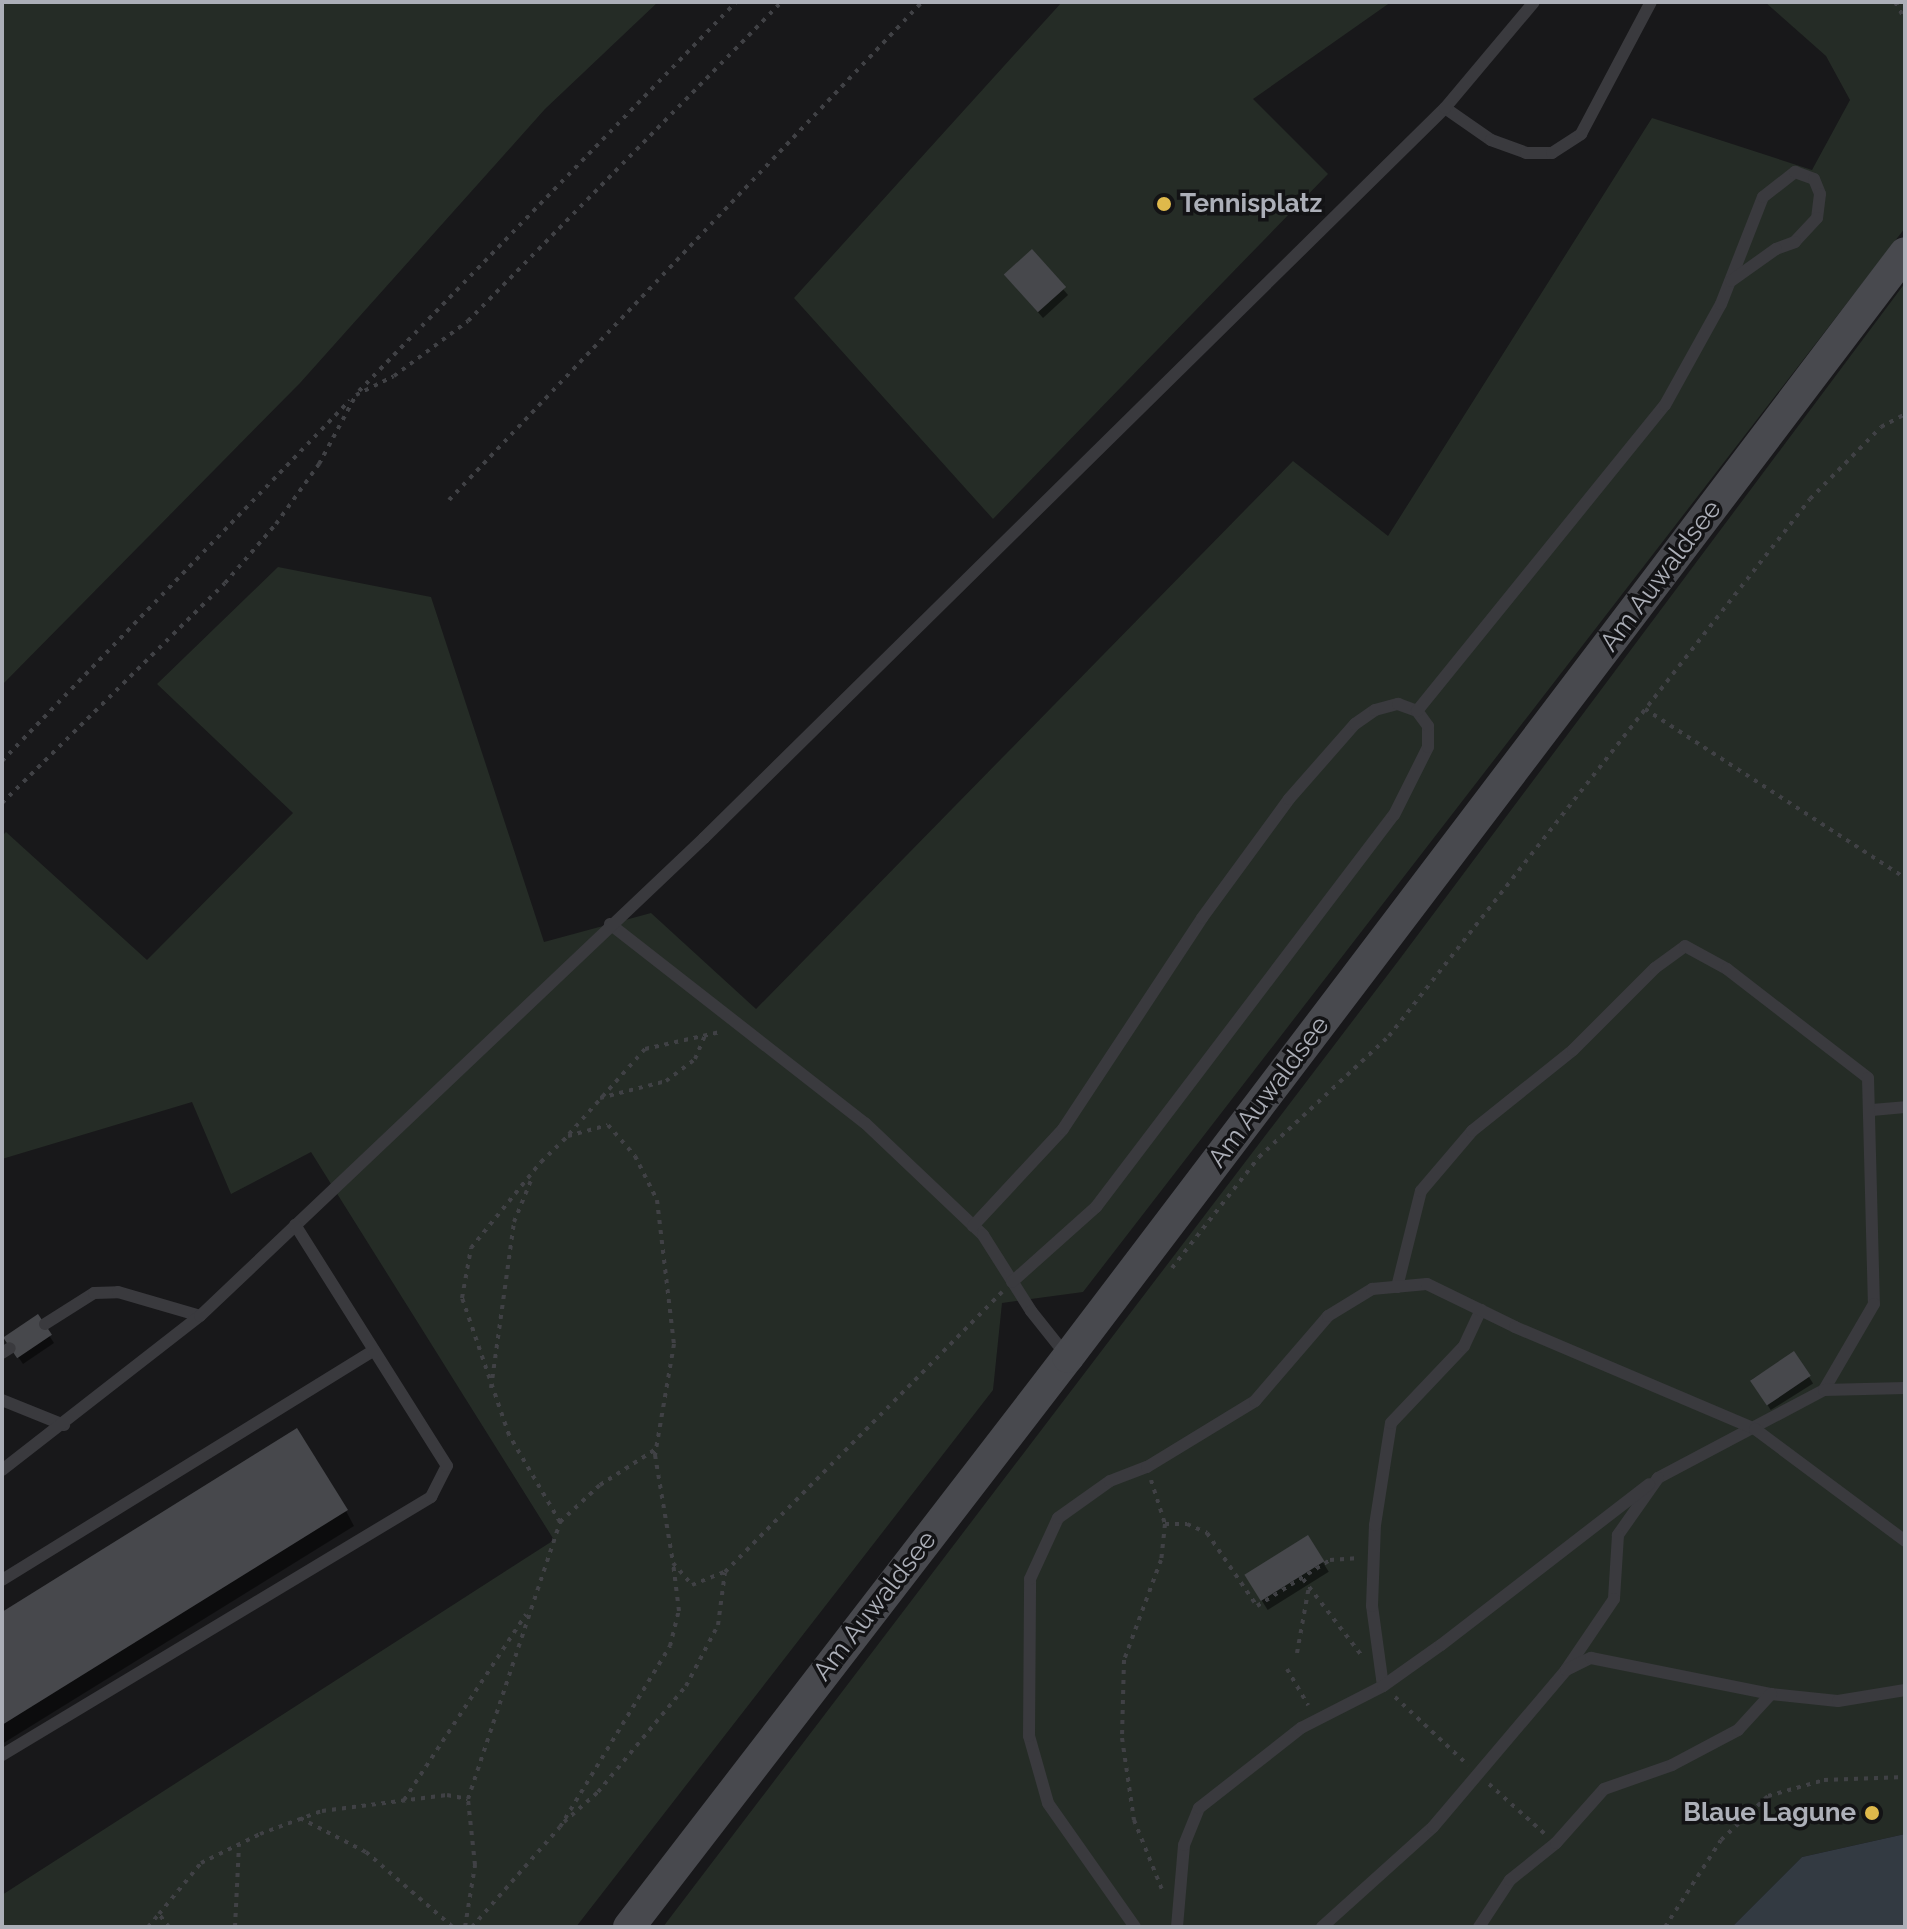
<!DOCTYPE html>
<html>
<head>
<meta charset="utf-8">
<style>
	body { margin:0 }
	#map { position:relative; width:1907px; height:1929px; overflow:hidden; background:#18181a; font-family:Raleway,sans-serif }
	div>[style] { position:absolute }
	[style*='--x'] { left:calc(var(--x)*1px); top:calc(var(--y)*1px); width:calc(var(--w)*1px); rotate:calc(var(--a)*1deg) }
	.green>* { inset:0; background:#252c26 }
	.water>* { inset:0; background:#333a42 }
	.shadow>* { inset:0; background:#0007; transform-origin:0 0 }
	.building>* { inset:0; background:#47484c; transform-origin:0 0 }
	.path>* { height:4px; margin-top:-2px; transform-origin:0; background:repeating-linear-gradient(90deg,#404145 0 4px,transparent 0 10px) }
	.lane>* { height:12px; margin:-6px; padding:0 6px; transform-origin:6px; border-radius:6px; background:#3a3a3e }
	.secondary>* { height:32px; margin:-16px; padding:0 16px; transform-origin:16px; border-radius:16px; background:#48494e }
	.dots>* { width:22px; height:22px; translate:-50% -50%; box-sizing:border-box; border:4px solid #131315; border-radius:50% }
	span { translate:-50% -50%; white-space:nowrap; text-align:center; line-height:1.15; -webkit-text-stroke:7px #131315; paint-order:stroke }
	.poi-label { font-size:26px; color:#acafb8; font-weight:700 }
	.left { translate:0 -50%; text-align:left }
	.right { translate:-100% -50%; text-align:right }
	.street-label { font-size:26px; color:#acafb8 }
	.frame { position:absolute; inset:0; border:4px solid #acafb8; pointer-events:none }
</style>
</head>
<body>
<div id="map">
	<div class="green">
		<i style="clip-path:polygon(2px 2px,658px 2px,545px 109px,300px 383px,2px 685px)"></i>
		<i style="clip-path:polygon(1062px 2px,1391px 2px,1253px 99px,1328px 174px,993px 519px,794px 298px)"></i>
		<i style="clip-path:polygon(1765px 2px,1905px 2px,1905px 228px,1083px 1292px,1002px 1303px,993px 1390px,576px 1927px,2px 1927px,2px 1895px,554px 1540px,311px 1152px,231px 1194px,192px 1102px,2px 1159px,2px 836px,6px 832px,147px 960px,293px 813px,157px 684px,278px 567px,431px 597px,544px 942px,651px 913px,756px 1009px,1293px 461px,1388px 536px,1652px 118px,1812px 170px,1850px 100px,1826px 56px)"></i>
		<i style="clip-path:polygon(1905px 283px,1905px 1834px,1802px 1857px,1732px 1927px,663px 1927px,1399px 960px)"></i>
	</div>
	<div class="water">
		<i style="clip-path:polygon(1905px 1834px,1905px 1927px,1732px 1927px,1802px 1857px)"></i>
	</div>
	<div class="shadow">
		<i style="clip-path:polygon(1032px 252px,1068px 295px,1043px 318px,1011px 281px)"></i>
		<i style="clip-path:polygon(37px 1317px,54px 1343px,23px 1364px,10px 1345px)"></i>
		<i style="left:1794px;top:1353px;width:36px;height:50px;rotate:58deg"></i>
		<i style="clip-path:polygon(346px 1511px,354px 1526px,2px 1744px,2px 1614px)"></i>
		<i style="left:1307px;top:1537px;width:41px;height:72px;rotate:58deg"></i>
	</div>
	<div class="building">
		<i style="left:1032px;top:249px;width:51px;height:38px;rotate:48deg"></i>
		<i style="left:38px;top:1314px;width:25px;height:42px;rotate:56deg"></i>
		<i style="left:1794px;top:1351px;width:30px;height:53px;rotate:56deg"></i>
		<i style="clip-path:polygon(297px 1428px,348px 1510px,2px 1725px,2px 1612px)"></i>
		<i style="left:1308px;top:1535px;width:31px;height:75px;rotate:58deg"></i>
	</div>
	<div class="path">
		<i style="--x:1895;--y:2;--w:20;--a:60"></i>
		<i style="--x:359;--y:391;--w:542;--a:-45.9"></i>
		<i style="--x:449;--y:500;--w:687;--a:-46.47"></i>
		<i style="--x:1645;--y:709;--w:310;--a:33"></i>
		<i style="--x:2;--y:761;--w:501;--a:-46.05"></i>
		<i style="--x:2;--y:803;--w:313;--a:-44.6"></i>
		<i style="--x:225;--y:583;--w:78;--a:-49.2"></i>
		<i style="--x:276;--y:524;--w:74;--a:-54.4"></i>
		<i style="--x:319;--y:464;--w:78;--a:-61.8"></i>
		<i style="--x:356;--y:395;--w:42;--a:-26.6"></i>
		<i style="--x:394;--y:376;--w:92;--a:-36.6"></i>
		<i style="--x:468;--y:321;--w:447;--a:-45.5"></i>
		<i style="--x:600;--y:1098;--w:68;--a:-14.4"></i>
		<i style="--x:666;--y:1081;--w:36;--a:-37"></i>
		<i style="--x:695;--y:1059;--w:28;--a:-67"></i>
		<i style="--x:569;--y:1134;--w:114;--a:-48.2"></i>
		<i style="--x:645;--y:1049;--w:77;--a:-12.8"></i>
		<i style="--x:1172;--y:1268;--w:141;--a:-51.9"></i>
		<i style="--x:1259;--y:1157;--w:178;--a:-42.9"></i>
		<i style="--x:1389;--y:1036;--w:682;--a:-51.9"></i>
		<i style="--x:1810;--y:499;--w:101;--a:-45.4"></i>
		<i style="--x:1881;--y:427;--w:27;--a:-28"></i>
		<i style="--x:491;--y:1388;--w:168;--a:-82.1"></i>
		<i style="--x:514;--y:1222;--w:48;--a:-67.8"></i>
		<i style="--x:1151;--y:1480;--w:46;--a:72.3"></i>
		<i style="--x:1165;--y:1524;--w:36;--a:96"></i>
		<i style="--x:1161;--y:1560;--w:107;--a:110.3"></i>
		<i style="--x:1124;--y:1660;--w:78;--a:91.5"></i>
		<i style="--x:1122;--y:1738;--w:83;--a:81.7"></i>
		<i style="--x:1134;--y:1820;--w:78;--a:68.1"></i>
		<i style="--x:560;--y:1522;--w:54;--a:-42.8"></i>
		<i style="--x:600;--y:1485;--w:67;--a:-32.7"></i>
		<i style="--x:1165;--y:1524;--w:22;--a:0"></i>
		<i style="--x:1187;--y:1524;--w:22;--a:24"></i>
		<i style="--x:1207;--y:1533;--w:88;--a:55.6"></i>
		<i style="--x:1257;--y:1606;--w:86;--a:-32.2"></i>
		<i style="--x:1330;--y:1560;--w:26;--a:-4"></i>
		<i style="--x:1303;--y:1579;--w:97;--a:52.5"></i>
		<i style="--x:1297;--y:1653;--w:68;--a:-79.8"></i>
		<i style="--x:1287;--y:1669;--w:42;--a:59.7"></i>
		<i style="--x:1395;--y:1697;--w:100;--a:43"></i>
		<i style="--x:1489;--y:1784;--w:75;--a:41.8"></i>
		<i style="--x:404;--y:1800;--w:222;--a:-56.7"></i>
		<i style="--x:300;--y:1818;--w:74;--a:27.3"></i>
		<i style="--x:366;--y:1852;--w:115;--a:40.8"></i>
		<i style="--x:564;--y:1822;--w:45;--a:-41.4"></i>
		<i style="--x:598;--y:1792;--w:138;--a:-50.3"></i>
		<i style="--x:686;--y:1686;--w:69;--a:-62.3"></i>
		<i style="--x:718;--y:1625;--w:53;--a:-82.5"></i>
		<i style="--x:148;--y:1927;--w:17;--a:-50"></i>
		<i style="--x:169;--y:1927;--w:16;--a:-128"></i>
		<i style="--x:159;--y:1914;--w:66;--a:-50.5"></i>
		<i style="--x:201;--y:1863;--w:66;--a:-26.2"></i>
		<i style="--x:260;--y:1834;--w:66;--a:-20.4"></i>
		<i style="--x:322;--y:1811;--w:126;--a:-7.3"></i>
		<i style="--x:447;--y:1795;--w:21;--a:11"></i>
		<i style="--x:235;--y:1927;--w:81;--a:-87.2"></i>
		<i style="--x:465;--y:1927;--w:63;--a:-80.8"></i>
		<i style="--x:475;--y:1865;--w:66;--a:-96.1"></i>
		<i style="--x:468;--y:1799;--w:292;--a:-71.6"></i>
		<i style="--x:560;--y:1522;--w:101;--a:-120.4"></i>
		<i style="--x:509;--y:1435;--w:145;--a:-108.9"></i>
		<i style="--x:462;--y:1298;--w:51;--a:-79.8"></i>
		<i style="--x:471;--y:1248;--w:111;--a:-50.9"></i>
		<i style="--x:541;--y:1162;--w:37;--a:-44"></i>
		<i style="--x:568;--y:1136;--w:41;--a:-15.4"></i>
		<i style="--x:608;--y:1125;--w:41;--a:48.9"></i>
		<i style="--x:635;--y:1156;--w:49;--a:63.4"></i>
		<i style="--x:657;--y:1200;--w:145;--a:83.3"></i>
		<i style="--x:674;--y:1344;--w:113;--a:99.7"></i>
		<i style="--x:655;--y:1455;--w:109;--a:80.5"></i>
		<i style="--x:673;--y:1563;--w:29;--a:49"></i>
		<i style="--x:692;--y:1585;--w:35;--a:-22"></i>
		<i style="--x:725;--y:1572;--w:394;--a:-45.3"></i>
		<i style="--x:472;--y:1927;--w:133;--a:-48.7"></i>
		<i style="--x:560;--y:1827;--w:212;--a:-58.7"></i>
		<i style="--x:670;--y:1646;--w:36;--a:-76"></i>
		<i style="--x:679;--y:1611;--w:48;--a:-97.1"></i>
		<i style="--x:1665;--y:1927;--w:103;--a:-57.2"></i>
		<i style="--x:1721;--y:1840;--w:64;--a:-43.1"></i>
		<i style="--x:1768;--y:1796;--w:58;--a:-15.9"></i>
		<i style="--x:1824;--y:1780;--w:81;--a:-2.1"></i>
	</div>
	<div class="lane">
		<i style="--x:1445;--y:108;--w:56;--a:34.8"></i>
		<i style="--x:1491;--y:140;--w:37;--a:20"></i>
		<i style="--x:1526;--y:153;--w:26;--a:0"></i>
		<i style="--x:1552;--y:153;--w:35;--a:-33"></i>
		<i style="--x:1581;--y:134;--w:149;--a:-62.1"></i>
		<i style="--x:610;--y:924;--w:323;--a:38"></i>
		<i style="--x:865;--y:1123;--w:163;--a:43.5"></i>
		<i style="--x:983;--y:1235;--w:90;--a:57.7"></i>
		<i style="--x:1031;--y:1311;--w:56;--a:51.5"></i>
		<i style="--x:1872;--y:1110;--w:33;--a:-5"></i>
		<i style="--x:973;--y:1226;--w:132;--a:-47.1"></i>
		<i style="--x:1063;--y:1129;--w:253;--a:-56.6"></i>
		<i style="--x:1202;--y:918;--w:147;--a:-53.8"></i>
		<i style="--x:1289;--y:799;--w:100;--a:-48.7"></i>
		<i style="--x:1355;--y:724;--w:24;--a:-35"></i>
		<i style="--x:1375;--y:710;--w:24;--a:-15"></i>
		<i style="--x:1398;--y:704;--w:20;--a:20"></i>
		<i style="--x:1012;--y:1282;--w:113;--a:-41.8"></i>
		<i style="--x:1096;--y:1207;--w:492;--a:-52.8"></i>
		<i style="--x:1394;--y:815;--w:76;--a:-63.4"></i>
		<i style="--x:1428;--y:747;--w:21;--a:-90"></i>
		<i style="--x:1428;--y:726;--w:19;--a:-126"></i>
		<i style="--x:1417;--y:711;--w:394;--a:-51"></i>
		<i style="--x:1665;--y:405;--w:115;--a:-61"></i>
		<i style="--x:1721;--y:304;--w:115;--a:-68.6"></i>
		<i style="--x:1763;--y:197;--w:41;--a:-38"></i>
		<i style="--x:1795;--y:172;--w:20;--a:20"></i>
		<i style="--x:1814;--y:179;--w:16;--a:68"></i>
		<i style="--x:1820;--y:194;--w:24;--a:97"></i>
		<i style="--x:1817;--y:218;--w:33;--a:133"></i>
		<i style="--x:1795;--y:242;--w:20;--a:160"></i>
		<i style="--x:1776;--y:249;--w:55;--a:144.6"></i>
		<i style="--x:1397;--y:1287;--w:99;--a:-76"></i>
		<i style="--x:1421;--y:1191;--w:79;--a:-49.6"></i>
		<i style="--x:1472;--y:1131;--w:129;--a:-38.7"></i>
		<i style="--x:1573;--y:1050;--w:116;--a:-45"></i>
		<i style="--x:1655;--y:968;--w:37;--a:-36"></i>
		<i style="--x:1685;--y:946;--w:48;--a:28.7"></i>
		<i style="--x:1727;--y:969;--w:178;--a:37.7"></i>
		<i style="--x:1868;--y:1078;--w:226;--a:88.5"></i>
		<i style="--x:1874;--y:1304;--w:99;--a:120.2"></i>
		<i style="--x:1824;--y:1390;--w:188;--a:152.1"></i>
		<i style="--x:1658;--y:1478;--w:70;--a:125.1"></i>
		<i style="--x:1618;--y:1535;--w:64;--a:93.6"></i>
		<i style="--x:1614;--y:1599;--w:86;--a:124.1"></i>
		<i style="--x:45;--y:1324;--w:58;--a:-32.3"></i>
		<i style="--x:94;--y:1293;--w:24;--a:-2"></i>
		<i style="--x:118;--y:1292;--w:85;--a:16.3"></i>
		<i style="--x:2;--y:1353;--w:9;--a:-32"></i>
		<i style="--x:1824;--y:1390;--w:81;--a:-1.4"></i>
		<i style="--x:2;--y:1400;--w:67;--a:22"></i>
		<i style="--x:2;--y:1470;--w:251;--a:-37.9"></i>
		<i style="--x:200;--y:1316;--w:695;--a:-43.48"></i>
		<i style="--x:704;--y:838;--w:1040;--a:-44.57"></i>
		<i style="--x:1445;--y:108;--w:138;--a:-50"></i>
		<i style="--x:2;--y:1580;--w:437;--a:-31.7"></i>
		<i style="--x:1383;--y:1686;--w:81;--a:-97.8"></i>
		<i style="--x:1372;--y:1606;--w:81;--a:-87.9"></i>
		<i style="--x:1375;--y:1525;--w:103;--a:-81.1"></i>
		<i style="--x:1391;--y:1423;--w:106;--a:-46.5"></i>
		<i style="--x:1464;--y:1346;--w:40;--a:-65"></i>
		<i style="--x:2;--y:1755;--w:501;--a:-31.02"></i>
		<i style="--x:431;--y:1497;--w:35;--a:-63"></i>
		<i style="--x:447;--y:1466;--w:285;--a:-122.2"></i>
		<i style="--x:1135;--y:1927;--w:151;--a:-125.1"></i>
		<i style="--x:1048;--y:1803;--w:70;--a:-105.8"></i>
		<i style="--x:1029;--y:1736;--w:157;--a:-89.6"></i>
		<i style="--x:1030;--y:1579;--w:67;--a:-65.3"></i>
		<i style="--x:1058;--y:1518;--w:64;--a:-35.4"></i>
		<i style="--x:1110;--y:1481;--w:40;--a:-21"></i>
		<i style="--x:1147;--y:1467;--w:127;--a:-31.4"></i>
		<i style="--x:1255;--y:1401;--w:112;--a:-49.3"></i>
		<i style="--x:1328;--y:1316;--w:52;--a:-31.5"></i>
		<i style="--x:1372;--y:1289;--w:55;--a:-5.2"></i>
		<i style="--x:1427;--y:1284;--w:98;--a:26"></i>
		<i style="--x:1515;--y:1327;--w:261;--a:23"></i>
		<i style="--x:1755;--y:1429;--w:187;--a:36.7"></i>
		<i style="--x:1177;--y:1927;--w:82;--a:-85.1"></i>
		<i style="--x:1184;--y:1845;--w:40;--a:-68"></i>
		<i style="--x:1199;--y:1808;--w:130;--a:-38.1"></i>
		<i style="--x:1301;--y:1728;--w:92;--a:-27.1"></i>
		<i style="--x:1383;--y:1686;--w:71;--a:-35.3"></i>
		<i style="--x:1441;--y:1645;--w:263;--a:-37.7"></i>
		<i style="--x:1322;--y:1927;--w:149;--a:-42"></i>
		<i style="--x:1433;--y:1827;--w:206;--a:-49.7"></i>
		<i style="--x:1566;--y:1670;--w:28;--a:-26"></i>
		<i style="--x:1591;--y:1658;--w:184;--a:11.3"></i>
		<i style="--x:1771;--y:1694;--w:67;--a:6"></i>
		<i style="--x:1838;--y:1701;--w:68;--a:-9.3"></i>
		<i style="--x:1479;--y:1927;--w:56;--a:-56.6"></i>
		<i style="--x:1510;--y:1880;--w:59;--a:-38.8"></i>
		<i style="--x:1556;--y:1843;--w:72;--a:-48.4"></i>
		<i style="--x:1604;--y:1789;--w:72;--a:-19.4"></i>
		<i style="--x:1672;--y:1765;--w:75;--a:-27.9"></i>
		<i style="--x:1738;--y:1730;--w:49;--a:-47.5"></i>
	</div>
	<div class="secondary">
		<i style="--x:629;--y:1927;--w:719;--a:-52.4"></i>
		<i style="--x:1068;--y:1357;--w:1385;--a:-52.83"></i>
	</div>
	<div class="dots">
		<i style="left:1164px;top:204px;background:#dfb94b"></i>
		<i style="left:1872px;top:1813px;background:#dfb94b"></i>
	</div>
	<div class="poi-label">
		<span class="left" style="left:1180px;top:204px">Tennisplatz</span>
		<span class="right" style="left:1856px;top:1813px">Blaue Lagune</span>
	</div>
	<div class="street-label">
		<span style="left:1661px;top:576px;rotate:-53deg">Am Auwaldsee</span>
		<span style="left:1269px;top:1092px;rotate:-53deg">Am Auwaldsee</span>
		<span style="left:875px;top:1606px;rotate:-52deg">Am Auwaldsee</span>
	</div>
	<div class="frame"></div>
</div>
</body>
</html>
